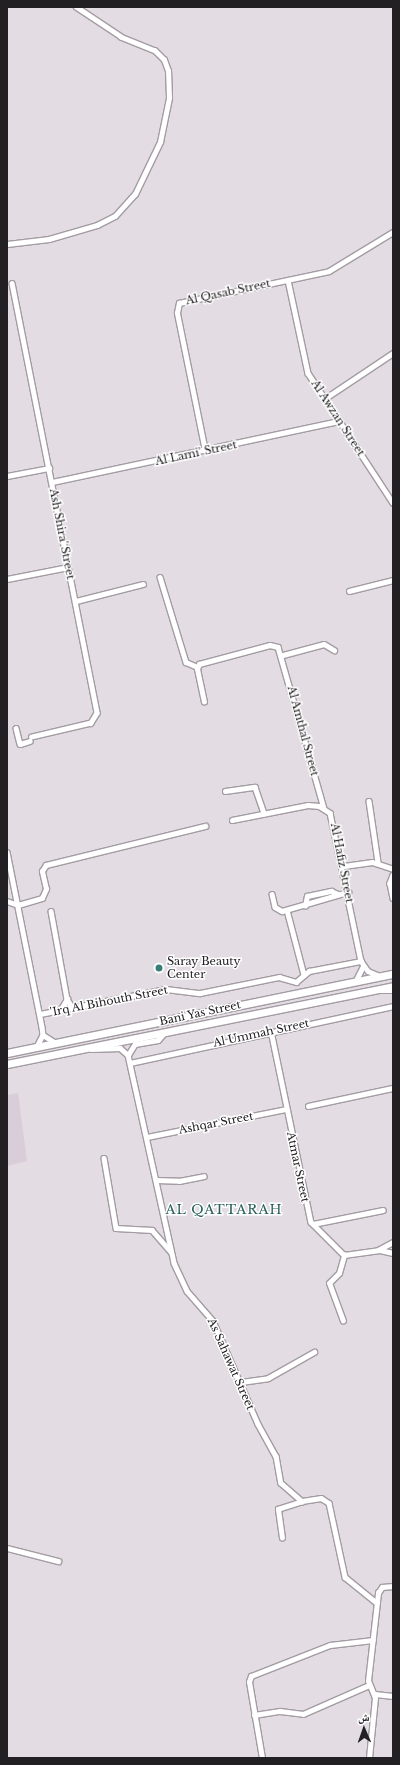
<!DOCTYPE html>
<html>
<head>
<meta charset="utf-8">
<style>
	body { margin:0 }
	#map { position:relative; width:400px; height:1765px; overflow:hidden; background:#e3dce3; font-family:"Libre Baskerville","Noto Naskh Arabic",serif }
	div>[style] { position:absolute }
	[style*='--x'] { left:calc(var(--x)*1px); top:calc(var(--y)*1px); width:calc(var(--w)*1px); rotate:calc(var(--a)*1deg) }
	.built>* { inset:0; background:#d9cdda }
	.roads { filter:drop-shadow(1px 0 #a39ca3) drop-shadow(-1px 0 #a39ca3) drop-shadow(0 1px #a39ca3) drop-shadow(0 -1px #a39ca3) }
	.street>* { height:4.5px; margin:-2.25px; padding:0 2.25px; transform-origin:2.25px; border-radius:2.25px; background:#fff }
	.primary>* { height:7px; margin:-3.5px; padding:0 3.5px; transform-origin:3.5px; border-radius:3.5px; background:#fff }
	.dots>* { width:11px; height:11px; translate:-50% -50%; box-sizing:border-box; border:2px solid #fff; border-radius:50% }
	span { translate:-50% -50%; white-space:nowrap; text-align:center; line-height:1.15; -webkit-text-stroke:3px #fff; paint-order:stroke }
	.street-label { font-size:11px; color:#232023 }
	.poi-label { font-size:11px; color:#232023 }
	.left { translate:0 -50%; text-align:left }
	.quarter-label { font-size:13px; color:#276059; letter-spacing:1px }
	.frame { position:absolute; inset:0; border:8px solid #232023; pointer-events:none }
	.north { position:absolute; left:344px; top:1709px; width:40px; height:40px; -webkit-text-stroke:3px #fff; paint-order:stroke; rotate:358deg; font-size:11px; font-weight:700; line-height:16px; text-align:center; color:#232023 }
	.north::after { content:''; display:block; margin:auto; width:14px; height:18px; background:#232023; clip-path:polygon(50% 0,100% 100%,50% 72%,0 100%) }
</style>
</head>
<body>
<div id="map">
	<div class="built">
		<i style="clip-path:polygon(18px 1093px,27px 1161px,7px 1166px,7px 1095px)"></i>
	</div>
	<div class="roads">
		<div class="street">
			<i style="--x:7;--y:244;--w:42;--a:-6.8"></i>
			<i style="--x:49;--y:239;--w:50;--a:-16.3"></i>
			<i style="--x:97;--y:225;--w:20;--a:-27"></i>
			<i style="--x:115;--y:216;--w:30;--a:-48"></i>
			<i style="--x:135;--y:194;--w:58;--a:-64.3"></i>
			<i style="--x:160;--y:142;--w:45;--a:-78.4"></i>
			<i style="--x:169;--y:98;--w:27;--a:-92"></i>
			<i style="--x:168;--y:71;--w:12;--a:-110"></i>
			<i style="--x:164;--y:60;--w:13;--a:-135"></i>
			<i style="--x:155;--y:51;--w:37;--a:-158"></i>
			<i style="--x:121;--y:37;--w:54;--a:-146.3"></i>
			<i style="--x:288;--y:280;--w:95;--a:77.9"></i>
			<i style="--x:308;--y:373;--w:155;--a:56.8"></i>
			<i style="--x:12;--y:283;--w:438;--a:78.8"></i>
			<i style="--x:97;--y:713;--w:12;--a:121"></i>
			<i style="--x:91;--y:723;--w:61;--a:166.7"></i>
			<i style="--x:324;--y:399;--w:83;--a:-33.7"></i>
			<i style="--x:205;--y:451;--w:141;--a:-101.5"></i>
			<i style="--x:177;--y:313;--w:10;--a:-79"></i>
			<i style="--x:179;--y:303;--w:153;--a:-12"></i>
			<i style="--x:329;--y:271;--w:75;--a:-31.4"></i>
			<i style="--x:7;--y:476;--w:43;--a:-10.8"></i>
			<i style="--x:52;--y:482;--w:294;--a:-12"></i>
			<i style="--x:160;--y:577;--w:89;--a:73"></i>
			<i style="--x:186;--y:662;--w:12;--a:24"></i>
			<i style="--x:7;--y:579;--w:62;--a:-11.1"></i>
			<i style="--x:349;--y:591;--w:45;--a:-14"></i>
			<i style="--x:76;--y:601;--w:69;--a:-14.2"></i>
			<i style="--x:283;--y:655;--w:42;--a:-15"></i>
			<i style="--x:324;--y:644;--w:12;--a:31"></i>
			<i style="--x:204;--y:702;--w:34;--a:-102"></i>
			<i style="--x:197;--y:669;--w:5;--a:-68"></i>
			<i style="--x:199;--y:664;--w:73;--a:-15"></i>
			<i style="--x:270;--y:645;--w:8;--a:14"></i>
			<i style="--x:278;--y:647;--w:167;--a:74.1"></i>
			<i style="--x:16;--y:728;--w:16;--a:76"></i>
			<i style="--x:20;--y:744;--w:10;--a:-17"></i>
			<i style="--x:225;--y:791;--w:30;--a:-8"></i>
			<i style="--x:255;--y:787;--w:28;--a:71"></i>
			<i style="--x:369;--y:801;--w:62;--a:81.6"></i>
			<i style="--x:232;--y:820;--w:77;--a:-11.2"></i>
			<i style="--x:308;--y:805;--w:11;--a:5"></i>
			<i style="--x:319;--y:806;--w:13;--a:32"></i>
			<i style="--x:330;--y:813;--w:151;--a:78.2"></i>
			<i style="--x:361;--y:961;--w:12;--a:55"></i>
			<i style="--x:368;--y:971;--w:13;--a:23"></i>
			<i style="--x:7;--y:852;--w:178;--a:78.7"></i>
			<i style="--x:42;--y:1027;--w:8;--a:83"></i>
			<i style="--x:43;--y:1035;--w:11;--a:117"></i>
			<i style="--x:344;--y:866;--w:28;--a:-8"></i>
			<i style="--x:372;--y:862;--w:22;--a:18"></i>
			<i style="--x:393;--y:875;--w:9;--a:111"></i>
			<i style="--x:390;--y:883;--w:15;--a:79"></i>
			<i style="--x:272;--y:894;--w:13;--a:77"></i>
			<i style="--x:275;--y:907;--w:8;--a:30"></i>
			<i style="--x:282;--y:911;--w:69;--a:-16.1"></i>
			<i style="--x:7;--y:901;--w:12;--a:20"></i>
			<i style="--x:18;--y:905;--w:25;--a:-16"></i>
			<i style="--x:42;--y:898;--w:10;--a:-66"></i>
			<i style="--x:46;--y:889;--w:18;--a:-103"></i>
			<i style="--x:42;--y:871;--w:7;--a:-56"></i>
			<i style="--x:46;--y:865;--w:164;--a:-13.8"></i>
			<i style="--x:305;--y:906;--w:10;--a:-79"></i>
			<i style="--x:307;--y:896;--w:25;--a:-12"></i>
			<i style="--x:331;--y:891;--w:8;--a:23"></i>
			<i style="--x:287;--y:910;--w:67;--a:75.3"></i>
			<i style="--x:51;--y:911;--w:89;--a:79.7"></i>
			<i style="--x:67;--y:999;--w:9;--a:58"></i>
			<i style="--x:355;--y:982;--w:18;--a:-63"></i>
			<i style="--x:380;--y:991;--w:13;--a:0"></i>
			<i style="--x:61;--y:1009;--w:12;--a:-59"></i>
			<i style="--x:40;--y:1014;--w:128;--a:-11.2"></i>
			<i style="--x:166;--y:989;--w:34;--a:7"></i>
			<i style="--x:200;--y:993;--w:81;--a:-11.4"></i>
			<i style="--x:279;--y:977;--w:18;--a:16"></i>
			<i style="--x:296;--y:982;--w:17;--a:-40"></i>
			<i style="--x:309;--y:971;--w:53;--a:-10.9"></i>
			<i style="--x:271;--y:1031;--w:195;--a:78.2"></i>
			<i style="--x:311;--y:1222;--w:47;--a:45"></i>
			<i style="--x:344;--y:1255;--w:34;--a:-8"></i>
			<i style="--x:378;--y:1250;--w:17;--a:-28"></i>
			<i style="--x:43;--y:1035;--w:13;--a:32"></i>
			<i style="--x:91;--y:1049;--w:29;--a:-2"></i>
			<i style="--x:120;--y:1048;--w:11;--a:41"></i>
			<i style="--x:128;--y:1055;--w:213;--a:77.5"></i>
			<i style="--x:174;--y:1263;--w:31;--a:65"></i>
			<i style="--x:187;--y:1291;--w:40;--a:49"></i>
			<i style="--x:213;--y:1321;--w:112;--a:66.4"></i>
			<i style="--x:258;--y:1424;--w:37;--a:61"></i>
			<i style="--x:276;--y:1456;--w:27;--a:80"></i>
			<i style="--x:281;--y:1483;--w:28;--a:41"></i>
			<i style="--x:302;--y:1501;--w:19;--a:-9"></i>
			<i style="--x:321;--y:1498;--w:9;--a:32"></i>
			<i style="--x:329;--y:1503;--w:76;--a:77.8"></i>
			<i style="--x:345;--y:1577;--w:41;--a:39.1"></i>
			<i style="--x:128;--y:1055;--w:13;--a:-58"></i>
			<i style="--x:135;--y:1044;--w:23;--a:-10"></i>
			<i style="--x:158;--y:1040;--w:9;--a:-49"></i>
			<i style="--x:130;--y:1063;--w:269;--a:-12.2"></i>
			<i style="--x:308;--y:1106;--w:87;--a:-12"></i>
			<i style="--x:147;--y:1137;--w:142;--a:-11.4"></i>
			<i style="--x:104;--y:1158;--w:71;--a:80.3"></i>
			<i style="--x:116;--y:1228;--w:36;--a:3"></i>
			<i style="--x:152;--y:1230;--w:28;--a:49"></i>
			<i style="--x:156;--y:1180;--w:23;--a:2"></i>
			<i style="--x:179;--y:1181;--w:25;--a:-11"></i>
			<i style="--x:313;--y:1224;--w:71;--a:-11.3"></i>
			<i style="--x:380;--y:1250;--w:13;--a:13"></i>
			<i style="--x:343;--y:1321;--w:40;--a:-110.2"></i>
			<i style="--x:329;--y:1283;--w:14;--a:-45"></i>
			<i style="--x:339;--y:1273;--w:19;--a:-74"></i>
			<i style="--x:241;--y:1382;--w:27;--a:-8"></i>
			<i style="--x:268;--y:1378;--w:53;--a:-29.5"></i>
			<i style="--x:282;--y:1538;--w:29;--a:-98"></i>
			<i style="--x:278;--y:1509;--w:25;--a:-18"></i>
			<i style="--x:7;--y:1548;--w:53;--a:14.3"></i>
			<i style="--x:375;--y:1694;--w:18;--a:6"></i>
			<i style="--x:254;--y:1715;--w:26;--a:-9"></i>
			<i style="--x:280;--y:1711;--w:23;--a:7"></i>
			<i style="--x:303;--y:1714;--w:72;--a:-23.7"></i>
			<i style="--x:262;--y:1758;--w:77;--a:-99.7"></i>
			<i style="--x:249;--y:1682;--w:6;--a:-72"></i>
			<i style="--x:251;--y:1676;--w:85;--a:-21.4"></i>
			<i style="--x:330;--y:1645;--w:43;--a:-6.6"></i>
			<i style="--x:369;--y:1758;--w:60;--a:-84.3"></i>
			<i style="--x:375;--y:1698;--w:18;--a:-112"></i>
			<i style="--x:368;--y:1681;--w:89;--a:-83.5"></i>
			<i style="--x:378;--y:1593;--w:7;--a:-56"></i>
			<i style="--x:382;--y:1587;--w:11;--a:-5"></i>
		</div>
		<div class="primary">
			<i style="--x:7;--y:1053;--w:394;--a:-11.6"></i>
			<i style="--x:7;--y:1064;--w:394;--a:-11.4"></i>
		</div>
	</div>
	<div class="dots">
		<i style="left:159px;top:968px;background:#387e76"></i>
	</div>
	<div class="street-label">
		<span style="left:228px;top:292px;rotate:-12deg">Al Qasab Street</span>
		<span style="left:338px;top:418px;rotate:57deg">Al Awzan Street</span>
		<span style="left:196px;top:453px;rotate:-12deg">Al Lami' Street</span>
		<span style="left:62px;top:534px;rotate:79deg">Ash Shira' Street</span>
		<span style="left:303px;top:731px;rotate:75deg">Al Amthal Street</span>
		<span style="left:342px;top:863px;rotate:79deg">Al Hafiz Street</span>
		<span style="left:109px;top:1001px;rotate:-11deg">'Irq Al Bihouth Street</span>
		<span style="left:200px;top:1013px;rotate:-12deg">Bani Yas Street</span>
		<span style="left:261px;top:1033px;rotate:-12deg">Al Ummah Street</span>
		<span style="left:216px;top:1123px;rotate:-11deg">Ashqar Street</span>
		<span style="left:298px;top:1167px;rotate:78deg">Atmar Street</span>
		<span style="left:231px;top:1364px;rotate:66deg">As Sahawat Street</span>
	</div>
	<div class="poi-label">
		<span class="left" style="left:167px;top:968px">Saray Beauty<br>Center</span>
	</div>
	<div class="quarter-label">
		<span style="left:224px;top:1210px">AL QATTARAH</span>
	</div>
	<div class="frame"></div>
	<div class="north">ش</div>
</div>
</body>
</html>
